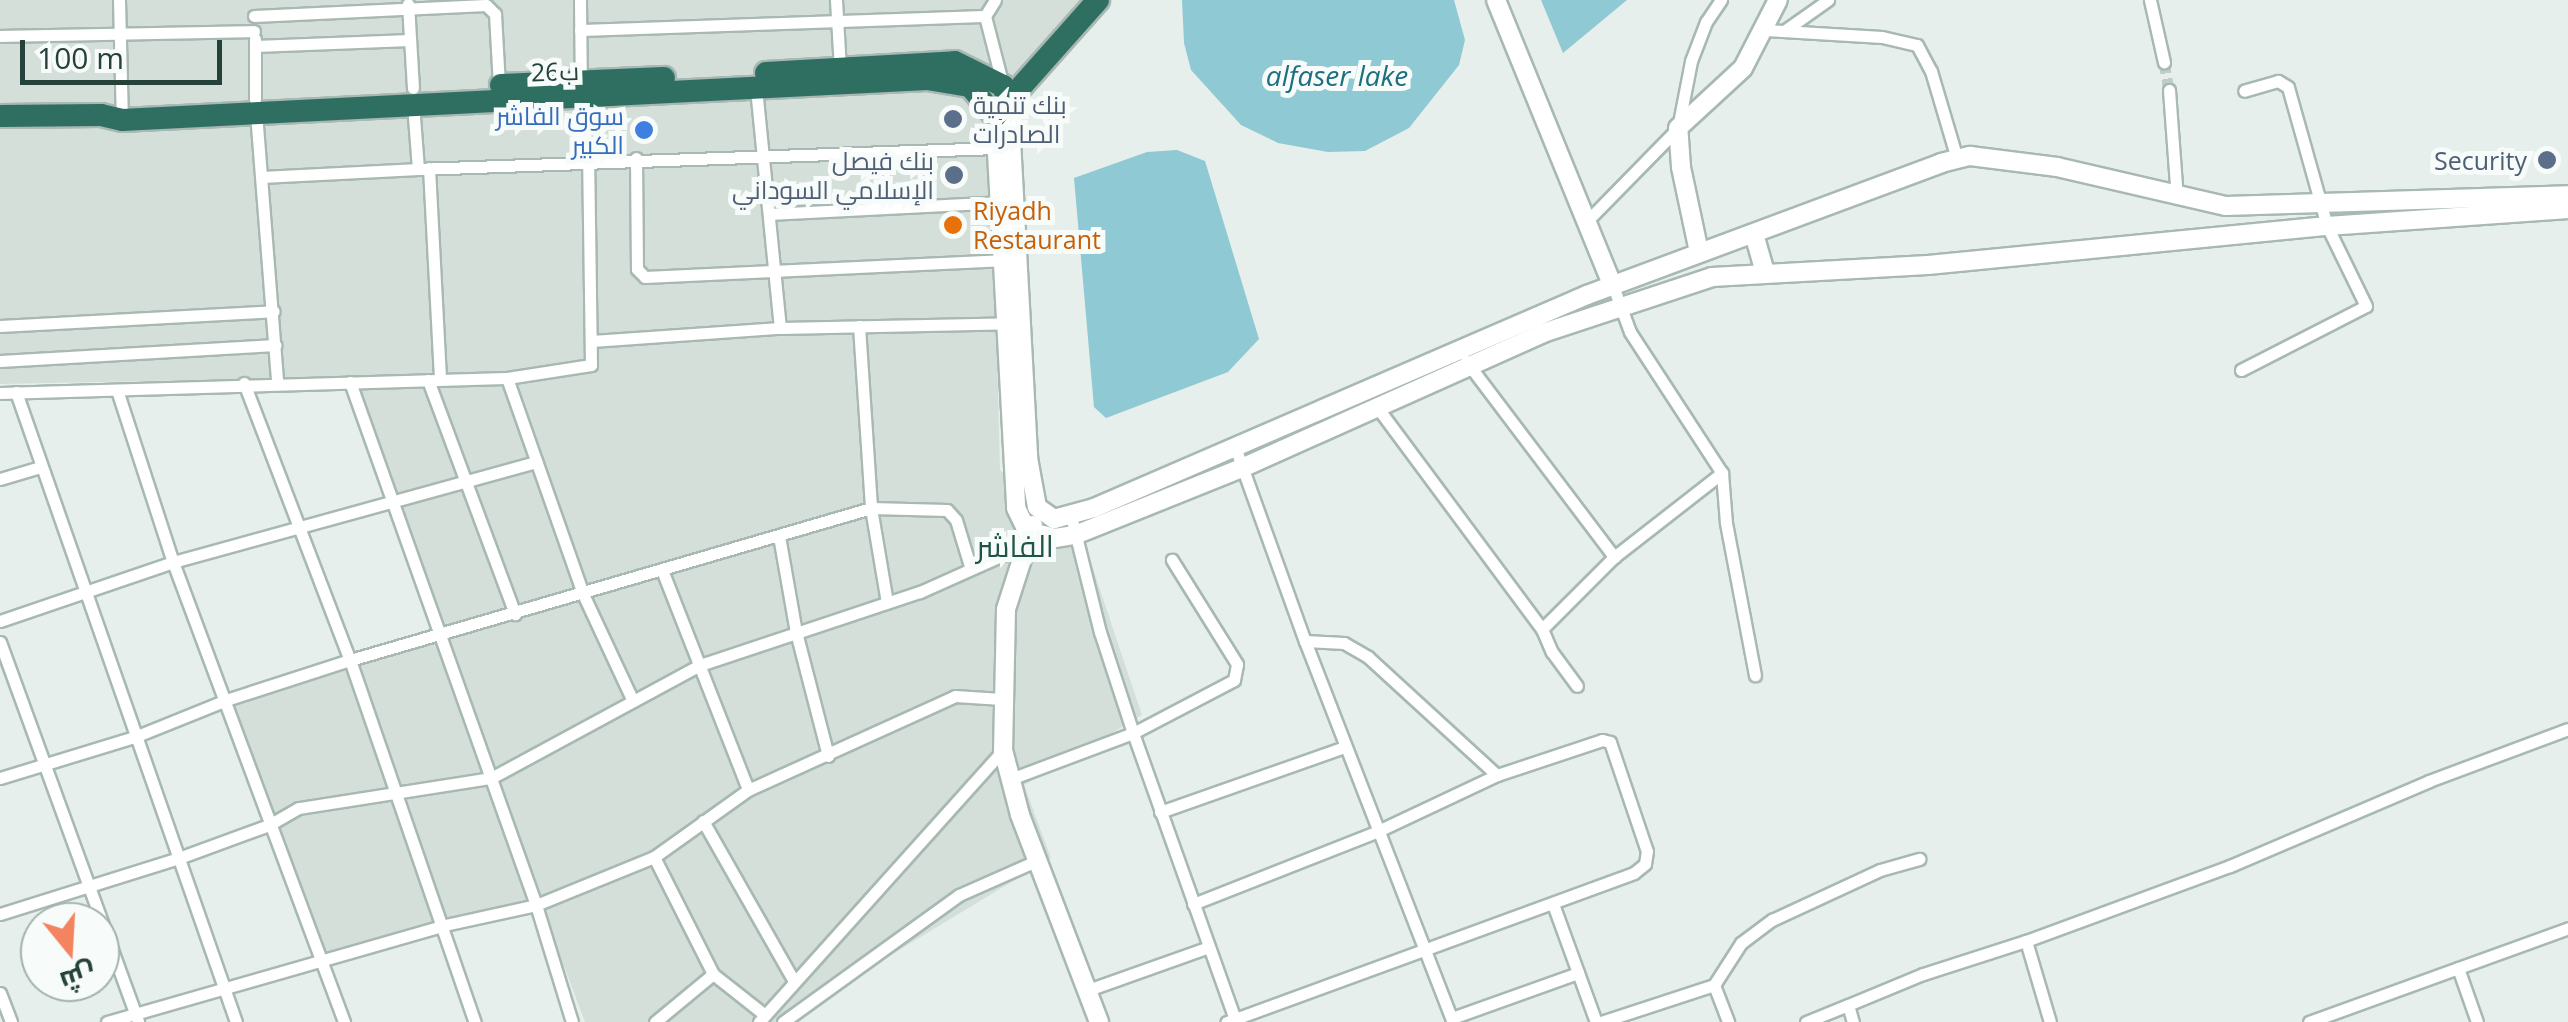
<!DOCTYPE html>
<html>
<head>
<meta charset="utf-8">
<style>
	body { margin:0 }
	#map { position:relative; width:2568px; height:1022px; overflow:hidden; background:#e6efeb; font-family:"Open Sans",Cairo,sans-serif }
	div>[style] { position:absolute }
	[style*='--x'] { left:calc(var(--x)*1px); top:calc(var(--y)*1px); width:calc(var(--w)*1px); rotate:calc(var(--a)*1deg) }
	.built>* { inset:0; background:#d4dfda }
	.water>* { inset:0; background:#8ec9d4 }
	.street-tunnel>* { height:11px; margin-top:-5.5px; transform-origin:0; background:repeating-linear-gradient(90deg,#bfccc8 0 11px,transparent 0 16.5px) }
	.roads { filter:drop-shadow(2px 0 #a8b8b2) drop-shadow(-2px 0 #a8b8b2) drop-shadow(0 2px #a8b8b2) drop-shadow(0 -2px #a8b8b2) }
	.street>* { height:11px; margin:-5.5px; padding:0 5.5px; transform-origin:5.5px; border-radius:5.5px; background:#fff }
	.secondary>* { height:18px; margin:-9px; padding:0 9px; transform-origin:9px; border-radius:9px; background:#fff }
	.highway>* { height:22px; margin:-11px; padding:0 11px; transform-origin:11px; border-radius:11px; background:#2f6f62 }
	.dots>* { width:28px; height:28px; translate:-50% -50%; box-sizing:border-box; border:5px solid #f7fbf9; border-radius:50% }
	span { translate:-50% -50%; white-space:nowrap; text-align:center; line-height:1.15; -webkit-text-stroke:10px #f7fbf9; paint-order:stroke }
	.street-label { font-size:25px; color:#24423a }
	.service-label { font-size:25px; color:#4e5e75 }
	.left { translate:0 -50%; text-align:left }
	.right { translate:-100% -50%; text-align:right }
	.shop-label { font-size:25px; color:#366cbe }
	.food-label { font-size:25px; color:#c56008 }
	.water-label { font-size:28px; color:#1c6f80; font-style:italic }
	.quarter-label { font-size:30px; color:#1f5548 }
	.north { position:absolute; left:20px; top:902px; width:100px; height:100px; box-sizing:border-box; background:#f7fbf9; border:2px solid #a3b1ad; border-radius:50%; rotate:162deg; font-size:28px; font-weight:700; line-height:40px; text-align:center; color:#24423a }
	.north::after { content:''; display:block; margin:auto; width:35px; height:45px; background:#f4845f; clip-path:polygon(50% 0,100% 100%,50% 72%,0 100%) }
	.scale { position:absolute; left:20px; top:40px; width:202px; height:45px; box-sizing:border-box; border:5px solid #24423a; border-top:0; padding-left:12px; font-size:30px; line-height:35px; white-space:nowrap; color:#24423a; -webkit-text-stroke:8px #f7fbf9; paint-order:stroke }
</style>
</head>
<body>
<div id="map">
	<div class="built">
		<i style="clip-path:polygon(0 0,1087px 0,991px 121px,1000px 470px,1084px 542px,1142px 715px,1024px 785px,1051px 858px,780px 1022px,585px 1022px,542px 908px,330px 965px,227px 693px,435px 630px,342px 377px,0 384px)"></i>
	</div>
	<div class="water">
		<i style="clip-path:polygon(1454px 0,1465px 40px,1459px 65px,1409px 128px,1365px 151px,1328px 152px,1278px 143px,1241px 125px,1191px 70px,1184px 43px,1182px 0)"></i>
		<i style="clip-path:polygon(1541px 0,1627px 0,1563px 53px)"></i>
		<i style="clip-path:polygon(1177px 150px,1205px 161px,1259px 339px,1228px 372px,1106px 418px,1094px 407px,1074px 178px,1147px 152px)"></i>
	</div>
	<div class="street-tunnel">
		<i style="--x:2164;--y:62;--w:28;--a:80"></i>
	</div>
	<div class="roads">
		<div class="street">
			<i style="--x:119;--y:0;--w:120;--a:88.6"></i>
			<i style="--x:836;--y:0;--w:69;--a:86.7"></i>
			<i style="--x:995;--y:0;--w:19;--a:122"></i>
			<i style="--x:985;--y:16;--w:72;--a:75.6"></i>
			<i style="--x:2150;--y:0;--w:64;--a:77.3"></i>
			<i style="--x:408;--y:4;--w:84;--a:86.6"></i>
			<i style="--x:254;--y:16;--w:232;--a:-2.7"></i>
			<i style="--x:486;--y:5;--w:13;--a:45"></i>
			<i style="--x:495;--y:14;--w:71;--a:86.8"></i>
			<i style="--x:580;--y:30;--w:405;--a:-2"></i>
			<i style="--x:1766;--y:30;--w:116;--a:3.5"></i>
			<i style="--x:1882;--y:37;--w:36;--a:13"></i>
			<i style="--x:1917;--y:45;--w:30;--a:62"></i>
			<i style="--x:1931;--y:71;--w:92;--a:73.5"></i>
			<i style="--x:1784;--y:31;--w:54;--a:-35.2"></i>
			<i style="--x:0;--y:36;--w:254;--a:-1.1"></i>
			<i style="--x:255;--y:39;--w:60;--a:90"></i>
			<i style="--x:255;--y:46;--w:155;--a:-2.2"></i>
			<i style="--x:756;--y:88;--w:241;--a:84.3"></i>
			<i style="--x:2169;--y:90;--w:108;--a:85.8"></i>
			<i style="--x:413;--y:104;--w:65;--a:85.6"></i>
			<i style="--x:418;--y:169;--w:578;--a:-2.08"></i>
			<i style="--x:256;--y:113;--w:270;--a:85.5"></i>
			<i style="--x:636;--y:158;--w:111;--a:89.5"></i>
			<i style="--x:637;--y:269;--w:11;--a:45"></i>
			<i style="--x:645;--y:277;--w:356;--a:-2.7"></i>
			<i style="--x:429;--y:168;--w:211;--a:87"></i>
			<i style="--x:262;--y:177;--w:156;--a:-2.9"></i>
			<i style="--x:769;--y:214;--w:235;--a:-2.9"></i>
			<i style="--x:1588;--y:220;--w:129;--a:-45.6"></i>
			<i style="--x:1678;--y:128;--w:68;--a:-79"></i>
			<i style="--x:1691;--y:61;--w:42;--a:-69"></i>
			<i style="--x:1706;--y:22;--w:27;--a:-56"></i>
			<i style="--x:1613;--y:286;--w:49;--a:69.7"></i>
			<i style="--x:1630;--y:332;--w:168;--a:56.9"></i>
			<i style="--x:1722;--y:473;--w:50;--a:85.4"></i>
			<i style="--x:1726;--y:523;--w:155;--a:79.2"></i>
			<i style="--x:0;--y:326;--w:274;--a:-3.1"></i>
			<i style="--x:859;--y:326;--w:182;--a:86.2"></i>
			<i style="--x:871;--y:508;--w:96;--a:80.4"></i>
			<i style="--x:592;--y:341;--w:188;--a:-4"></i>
			<i style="--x:780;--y:328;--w:232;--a:-1.2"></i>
			<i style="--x:0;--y:361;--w:276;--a:-3.3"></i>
			<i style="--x:1466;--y:361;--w:246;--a:52.9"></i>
			<i style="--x:2241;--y:370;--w:140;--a:-27.1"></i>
			<i style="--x:2366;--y:306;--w:89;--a:-116"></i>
			<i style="--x:2327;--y:226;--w:144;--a:-105.7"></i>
			<i style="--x:2288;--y:87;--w:12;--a:-149"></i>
			<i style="--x:2278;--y:81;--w:35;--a:164"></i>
			<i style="--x:507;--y:378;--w:229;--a:70.6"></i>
			<i style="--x:583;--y:594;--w:118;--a:65"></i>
			<i style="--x:428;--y:380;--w:250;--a:69.6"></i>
			<i style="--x:350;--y:382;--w:555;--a:70.42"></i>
			<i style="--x:536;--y:905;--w:122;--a:72.9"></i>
			<i style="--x:244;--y:383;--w:297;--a:69.1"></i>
			<i style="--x:350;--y:660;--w:383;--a:71"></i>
			<i style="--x:117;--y:390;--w:181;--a:72"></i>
			<i style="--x:173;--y:562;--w:491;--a:69.6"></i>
			<i style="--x:16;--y:392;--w:667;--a:70.75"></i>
			<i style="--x:0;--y:393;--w:507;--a:-1.69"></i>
			<i style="--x:507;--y:378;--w:85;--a:-8.8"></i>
			<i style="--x:591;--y:365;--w:206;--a:-90.8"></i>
			<i style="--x:588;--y:159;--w:62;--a:-96.4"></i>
			<i style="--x:581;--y:97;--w:97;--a:-90.6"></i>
			<i style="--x:1377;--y:407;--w:277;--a:53.4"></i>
			<i style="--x:1542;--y:629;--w:25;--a:67"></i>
			<i style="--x:1552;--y:652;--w:42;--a:53.7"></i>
			<i style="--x:1235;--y:447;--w:206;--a:70.2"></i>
			<i style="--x:1305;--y:641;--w:409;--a:68.8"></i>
			<i style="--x:0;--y:479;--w:42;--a:-16.7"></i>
			<i style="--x:1071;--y:516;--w:120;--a:76"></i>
			<i style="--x:1100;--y:632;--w:106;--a:71.9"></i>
			<i style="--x:1133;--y:733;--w:307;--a:70.4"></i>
			<i style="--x:779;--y:536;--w:97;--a:80"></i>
			<i style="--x:796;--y:632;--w:128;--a:75.5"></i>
			<i style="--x:662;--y:570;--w:236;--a:68.6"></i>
			<i style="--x:0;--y:621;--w:183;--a:-18.8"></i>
			<i style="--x:173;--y:562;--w:377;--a:-15.4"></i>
			<i style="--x:1542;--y:629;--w:102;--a:-45"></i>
			<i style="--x:1614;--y:557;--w:137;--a:-37.9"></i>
			<i style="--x:1305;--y:641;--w:39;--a:3"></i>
			<i style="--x:1344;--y:643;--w:28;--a:30"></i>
			<i style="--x:1368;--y:657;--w:175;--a:42.5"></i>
			<i style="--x:0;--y:642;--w:404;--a:70"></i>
			<i style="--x:0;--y:778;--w:143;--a:-17"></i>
			<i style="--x:137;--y:736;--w:96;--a:-22"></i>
			<i style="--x:226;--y:700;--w:130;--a:-17.9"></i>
			<i style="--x:350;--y:660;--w:543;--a:-16.26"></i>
			<i style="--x:871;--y:508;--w:76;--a:1.5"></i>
			<i style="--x:947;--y:510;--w:13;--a:48"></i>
			<i style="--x:956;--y:520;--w:48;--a:73.1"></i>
			<i style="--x:1008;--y:780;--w:134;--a:-20.6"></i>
			<i style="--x:1133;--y:733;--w:114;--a:-27.7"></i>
			<i style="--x:1234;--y:680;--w:16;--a:-79"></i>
			<i style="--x:1237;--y:664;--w:123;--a:-122"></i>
			<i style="--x:1160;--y:812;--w:196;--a:-19.4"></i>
			<i style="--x:703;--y:821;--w:184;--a:60.4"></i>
			<i style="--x:654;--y:857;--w:131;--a:63.2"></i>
			<i style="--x:1193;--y:904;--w:199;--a:-21.5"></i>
			<i style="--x:1378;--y:831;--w:132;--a:-25.2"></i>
			<i style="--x:1497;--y:775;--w:111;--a:-18.4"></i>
			<i style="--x:1602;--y:740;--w:8;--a:14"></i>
			<i style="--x:1610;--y:742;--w:115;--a:71.3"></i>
			<i style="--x:1647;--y:851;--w:13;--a:99"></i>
			<i style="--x:1645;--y:864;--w:14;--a:141"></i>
			<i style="--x:1634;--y:873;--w:434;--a:159.9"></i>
			<i style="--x:1553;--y:904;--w:126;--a:70"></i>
			<i style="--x:0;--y:914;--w:184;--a:-17.4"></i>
			<i style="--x:176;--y:859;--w:99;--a:-20.1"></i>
			<i style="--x:269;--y:825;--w:34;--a:-30"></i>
			<i style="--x:299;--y:808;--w:194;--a:-8.9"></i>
			<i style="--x:491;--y:778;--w:238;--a:-28.4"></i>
			<i style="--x:700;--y:665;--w:232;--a:-18.4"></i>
			<i style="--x:920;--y:592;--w:113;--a:-24.1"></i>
			<i style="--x:2026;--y:941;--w:84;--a:73.5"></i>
			<i style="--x:2458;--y:968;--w:57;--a:70.6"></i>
			<i style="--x:1714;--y:985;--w:50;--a:-57.3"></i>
			<i style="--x:1741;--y:943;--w:39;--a:-37"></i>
			<i style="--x:1772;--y:920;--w:119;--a:-24.8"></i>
			<i style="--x:1880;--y:870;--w:41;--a:-15.8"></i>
			<i style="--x:1088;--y:990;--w:128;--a:-19.6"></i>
			<i style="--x:0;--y:993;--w:31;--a:69"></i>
			<i style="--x:1848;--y:1005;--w:81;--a:-22.5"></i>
			<i style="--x:1923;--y:974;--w:108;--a:-17.8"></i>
			<i style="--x:2026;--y:941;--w:217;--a:-20.2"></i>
			<i style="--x:2230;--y:866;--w:216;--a:-23.1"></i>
			<i style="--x:2429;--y:781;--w:148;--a:-20.5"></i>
			<i style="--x:1452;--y:1018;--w:134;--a:-19.7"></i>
			<i style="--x:107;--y:1022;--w:352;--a:-16"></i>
			<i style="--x:445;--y:925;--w:93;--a:-12.4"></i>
			<i style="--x:536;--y:905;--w:127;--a:-22.1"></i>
			<i style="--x:654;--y:857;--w:115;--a:-35.5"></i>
			<i style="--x:748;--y:790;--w:227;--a:-24.4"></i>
			<i style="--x:955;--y:696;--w:47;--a:3.7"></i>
			<i style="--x:655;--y:1022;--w:75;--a:-39.6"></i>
			<i style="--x:713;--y:974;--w:66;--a:38.3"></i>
			<i style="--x:759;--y:1022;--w:365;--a:-48.1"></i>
			<i style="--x:783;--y:1022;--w:217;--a:-35.8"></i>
			<i style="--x:959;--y:895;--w:86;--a:-23.9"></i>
			<i style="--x:1601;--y:1022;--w:119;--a:-18.1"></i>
			<i style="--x:1714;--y:985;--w:40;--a:69"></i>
			<i style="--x:1806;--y:1022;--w:45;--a:-22"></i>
			<i style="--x:1848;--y:1005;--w:18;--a:74"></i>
			<i style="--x:2309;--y:1022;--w:276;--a:-19.9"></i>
		</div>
		<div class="secondary">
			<i style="--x:1496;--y:0;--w:309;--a:67.8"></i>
			<i style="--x:1009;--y:103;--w:356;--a:86.9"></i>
			<i style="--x:1028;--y:458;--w:50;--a:79.6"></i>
			<i style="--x:1037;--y:507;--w:21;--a:35"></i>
			<i style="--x:1054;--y:519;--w:41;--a:-15.4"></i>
			<i style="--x:1094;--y:508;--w:537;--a:-23.37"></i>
			<i style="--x:1587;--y:295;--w:378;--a:-20.4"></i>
			<i style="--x:1941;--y:163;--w:30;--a:-14"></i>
			<i style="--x:1970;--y:156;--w:88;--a:7.2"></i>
			<i style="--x:2057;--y:167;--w:173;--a:13"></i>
			<i style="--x:2226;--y:206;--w:342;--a:-1.8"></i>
			<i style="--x:995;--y:116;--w:393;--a:86.9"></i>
			<i style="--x:1016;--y:508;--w:25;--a:64"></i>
			<i style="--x:1027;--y:531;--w:29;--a:14"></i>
			<i style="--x:1055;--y:538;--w:20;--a:-9"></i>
			<i style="--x:1075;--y:535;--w:182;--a:-21.9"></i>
			<i style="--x:1244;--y:467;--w:328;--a:-24.1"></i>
			<i style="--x:1543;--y:333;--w:178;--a:-18.3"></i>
			<i style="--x:1712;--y:277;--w:216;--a:-3.2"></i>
			<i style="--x:1928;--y:265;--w:401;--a:-5.6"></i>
			<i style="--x:2327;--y:226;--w:242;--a:-4"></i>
			<i style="--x:1754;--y:234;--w:40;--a:74"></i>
			<i style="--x:1699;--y:252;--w:87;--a:-102"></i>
			<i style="--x:1681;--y:167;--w:39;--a:-94"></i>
			<i style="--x:1678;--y:128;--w:88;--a:-42.7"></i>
			<i style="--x:1743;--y:68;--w:76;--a:-62.8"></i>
			<i style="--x:1033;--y:525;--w:88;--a:107.8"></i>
			<i style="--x:1006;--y:609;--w:141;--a:91.2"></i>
			<i style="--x:1003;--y:750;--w:67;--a:75.3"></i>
			<i style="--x:1020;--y:815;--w:222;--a:69.1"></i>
		</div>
		<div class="highway">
			<i style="--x:766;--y:73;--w:189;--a:-3.3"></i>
			<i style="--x:955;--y:62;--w:54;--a:26.6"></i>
			<i style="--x:1003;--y:86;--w:18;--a:71"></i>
			<i style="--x:501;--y:85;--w:163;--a:-2.5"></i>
			<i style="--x:0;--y:116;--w:101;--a:-0.6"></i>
			<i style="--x:101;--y:115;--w:22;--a:13"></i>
			<i style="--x:122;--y:120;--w:806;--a:-2.92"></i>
			<i style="--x:927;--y:79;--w:44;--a:9.2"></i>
			<i style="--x:970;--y:86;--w:39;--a:50"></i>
			<i style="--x:995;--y:116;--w:155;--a:-48.4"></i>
		</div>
	</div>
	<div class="dots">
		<i style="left:953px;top:119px;background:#5c6f8a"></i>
		<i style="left:644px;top:130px;background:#3f7fe0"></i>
		<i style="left:2547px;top:160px;background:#5c6f8a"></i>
		<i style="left:954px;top:175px;background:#5c6f8a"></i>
		<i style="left:953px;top:225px;background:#e8710a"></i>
	</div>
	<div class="street-label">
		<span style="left:555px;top:71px;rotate:-2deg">26ب</span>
	</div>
	<div class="service-label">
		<span class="left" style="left:973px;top:119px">بنك تنمية<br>الصادرات</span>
		<span class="right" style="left:2527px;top:160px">Security</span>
		<span class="right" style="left:934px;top:175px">بنك فيصل<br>الإسلامي السوداني</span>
	</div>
	<div class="shop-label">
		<span class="right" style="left:624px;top:130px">سوق الفاشر<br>الكبير</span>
	</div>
	<div class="food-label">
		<span class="left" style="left:973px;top:225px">Riyadh<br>Restaurant</span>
	</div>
	<div class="water-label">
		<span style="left:1337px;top:75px">alfaser lake</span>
	</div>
	<div class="quarter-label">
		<span style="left:1015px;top:546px">الفاشر</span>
	</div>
	<div class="north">ش</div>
	<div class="scale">100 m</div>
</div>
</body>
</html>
